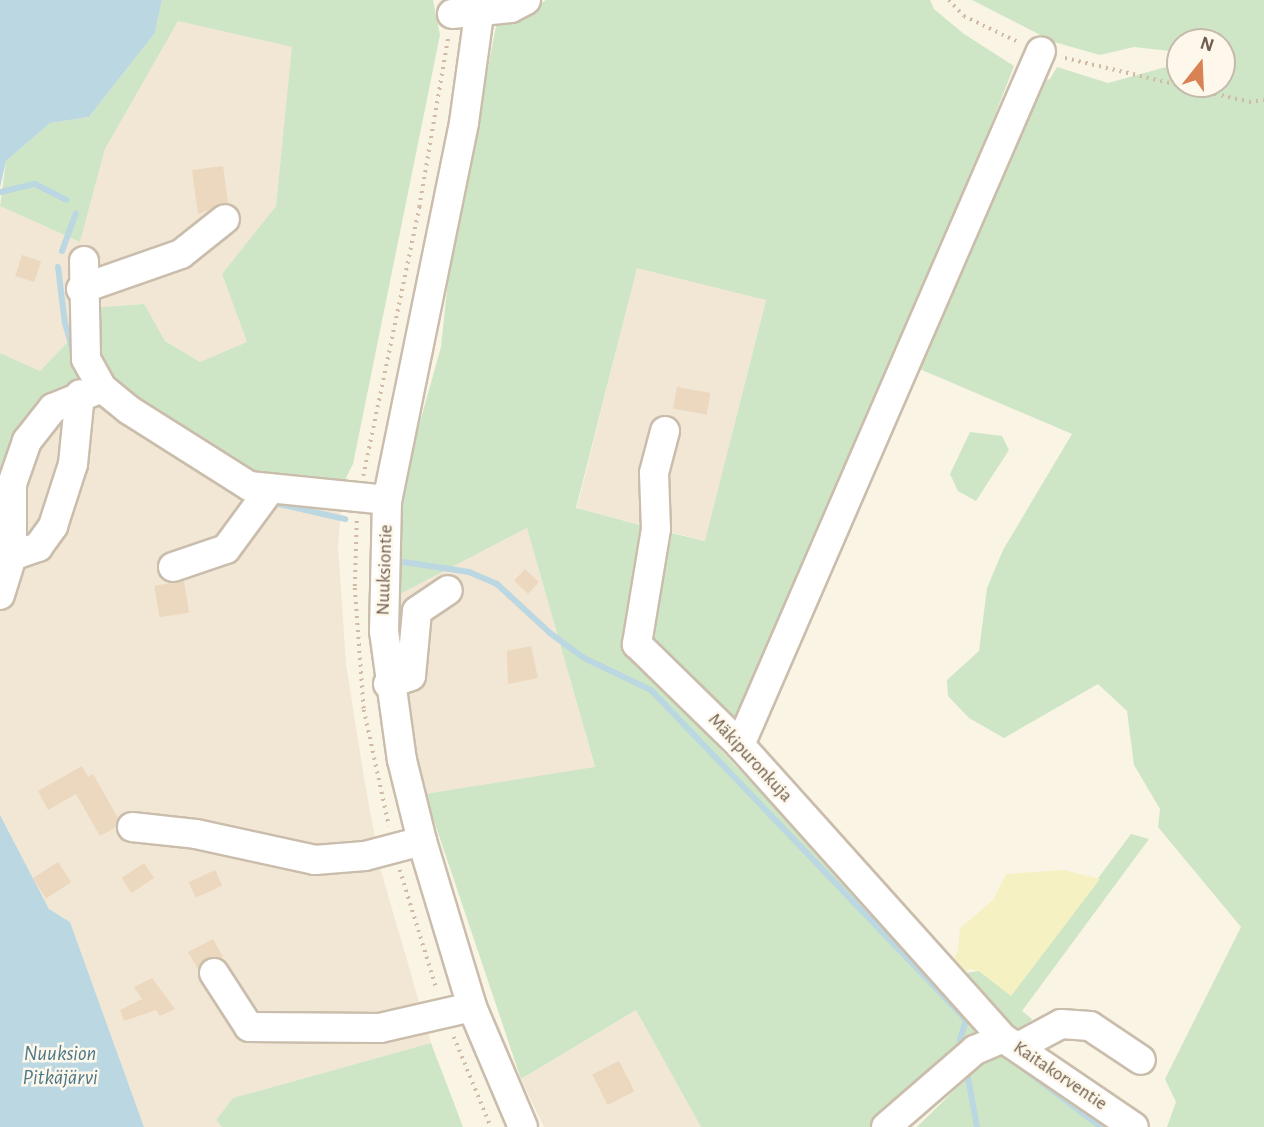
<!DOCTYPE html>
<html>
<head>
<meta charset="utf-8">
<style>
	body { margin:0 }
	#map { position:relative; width:1264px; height:1127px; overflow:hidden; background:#faf4e5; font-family:"Alegreya Sans",sans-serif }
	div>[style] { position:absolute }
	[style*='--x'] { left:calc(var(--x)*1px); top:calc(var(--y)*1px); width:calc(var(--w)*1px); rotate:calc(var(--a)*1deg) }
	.residential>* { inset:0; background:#f1e7d4; transform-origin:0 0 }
	.green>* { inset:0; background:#cee6c5 }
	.sand>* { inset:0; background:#f6f1c3 }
	.water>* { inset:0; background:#bbd7e1 }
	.stream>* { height:6px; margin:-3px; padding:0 3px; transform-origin:3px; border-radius:3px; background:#bbd7e1 }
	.building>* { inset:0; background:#ecd7bf; transform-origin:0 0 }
	.path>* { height:3.5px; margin-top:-1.75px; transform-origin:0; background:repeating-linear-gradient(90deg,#d1baa3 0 2px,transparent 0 7px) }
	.roads { filter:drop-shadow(2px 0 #cabdac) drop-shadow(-2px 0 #cabdac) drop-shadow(0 2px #cabdac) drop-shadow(0 -2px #cabdac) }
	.minor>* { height:28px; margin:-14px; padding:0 14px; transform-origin:14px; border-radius:14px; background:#fff }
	span { translate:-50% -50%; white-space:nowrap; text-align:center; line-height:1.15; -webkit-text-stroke:5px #fdf8eb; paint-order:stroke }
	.street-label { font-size:19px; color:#705d4d }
	.water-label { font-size:21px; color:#4c7788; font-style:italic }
	.north { position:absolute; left:1166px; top:28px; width:70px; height:70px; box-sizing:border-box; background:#fdf8eb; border:2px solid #c5baac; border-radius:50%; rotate:18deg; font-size:19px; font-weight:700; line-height:28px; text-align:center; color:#705d4d }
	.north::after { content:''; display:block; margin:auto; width:24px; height:32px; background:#d88256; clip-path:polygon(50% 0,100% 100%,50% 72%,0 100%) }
</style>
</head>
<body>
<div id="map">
	<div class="residential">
		<i style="clip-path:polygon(178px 21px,293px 47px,276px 206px,222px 274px,247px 342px,200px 362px,165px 341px,143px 304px,101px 307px,40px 371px,0 353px,0 206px,80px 242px,105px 149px)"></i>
		<i style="left:637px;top:267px;width:133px;height:249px;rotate:14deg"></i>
		<i style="clip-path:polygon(80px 394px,341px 507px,338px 546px,346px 664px,364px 778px,381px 871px,431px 1043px,233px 1098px,216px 1120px,222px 1127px,144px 1127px,70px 922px,49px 909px,0 815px,0 479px)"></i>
		<i style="clip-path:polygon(527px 528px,595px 768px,425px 794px,408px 702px,398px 595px)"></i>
		<i style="clip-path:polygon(636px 1010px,701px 1127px,544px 1127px,521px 1079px)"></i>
	</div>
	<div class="green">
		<i style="clip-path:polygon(162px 0,433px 0,440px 35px,353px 464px,343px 484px,254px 476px,88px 392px,0 479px,0 353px,40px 371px,101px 307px,144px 304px,165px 341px,200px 362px,247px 342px,222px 274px,276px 206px,292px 47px,178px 21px,105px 149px,80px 242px,0 206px,6px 161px,50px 123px,89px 117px,155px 33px)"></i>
		<i style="clip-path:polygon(546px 0,930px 0,934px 9px,964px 34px,1014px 66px,950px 230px,735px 726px,651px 638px,672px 533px,705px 541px,766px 300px,637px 268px,576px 508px,648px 527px,622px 644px,983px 1031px,870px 1127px,701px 1127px,636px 1010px,521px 1079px,425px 794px,595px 767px,527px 528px,398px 595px,398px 539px,404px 479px,441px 347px,449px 271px,497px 21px,532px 10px)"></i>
		<i style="clip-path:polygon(evenodd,972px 0,1264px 0,1264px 1127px,1167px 1127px,1176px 1102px,1165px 1079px,1241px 927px,1158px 827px,1160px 809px,1134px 765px,1127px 711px,1098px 684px,1004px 738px,969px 718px,948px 696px,947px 680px,979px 651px,987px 588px,1003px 550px,1072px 434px,915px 367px,1034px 83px,1050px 79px,1057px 67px,1108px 83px,1177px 64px,1179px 52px,1134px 47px,1100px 55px,1054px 42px,972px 0,1180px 42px,1222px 42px,1222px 84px,1180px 84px,1180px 42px)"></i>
		<i style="clip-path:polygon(970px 432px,1002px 436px,1009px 450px,976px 501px,958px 491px,950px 474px)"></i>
		<i style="clip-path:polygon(1131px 834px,1149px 839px,1022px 1011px,1032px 1019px,1026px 1030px,1007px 1029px,965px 989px,965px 973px,979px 971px,1011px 995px)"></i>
		<i style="clip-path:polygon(431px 1043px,463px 1127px,222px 1127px,216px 1120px,233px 1098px)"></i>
		<i style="clip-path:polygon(1000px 1055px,1014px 1055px,1114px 1127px,917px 1127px,985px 1060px)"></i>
	</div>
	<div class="sand">
		<i style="clip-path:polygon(1064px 870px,1100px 879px,1011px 996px,979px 971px,969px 969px,965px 973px,965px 989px,948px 969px,958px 951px,960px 928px,993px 900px,1006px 874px)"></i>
	</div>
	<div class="water">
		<i style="clip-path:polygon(0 0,162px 0,155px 33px,89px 117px,50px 123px,6px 161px,0 188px)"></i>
		<i style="clip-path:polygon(0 815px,49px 909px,70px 922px,144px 1127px,0 1127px)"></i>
	</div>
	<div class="stream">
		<i style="--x:0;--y:192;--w:36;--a:-13"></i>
		<i style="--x:35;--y:184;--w:35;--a:27"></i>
		<i style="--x:62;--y:251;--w:40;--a:-69.8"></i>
		<i style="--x:58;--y:267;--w:56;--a:82.9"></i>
		<i style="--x:65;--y:323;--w:33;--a:74"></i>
		<i style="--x:279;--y:504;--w:68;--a:12.8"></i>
		<i style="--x:404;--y:562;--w:66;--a:8.7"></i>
		<i style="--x:469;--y:572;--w:30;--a:23"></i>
		<i style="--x:497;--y:584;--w:72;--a:42.8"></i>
		<i style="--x:550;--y:633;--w:42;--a:36.3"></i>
		<i style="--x:584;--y:658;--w:74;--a:25.5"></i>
		<i style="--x:651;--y:690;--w:456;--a:46.3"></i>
		<i style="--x:966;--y:1020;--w:21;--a:107"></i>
		<i style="--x:1027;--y:1071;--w:93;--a:37.1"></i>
		<i style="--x:968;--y:1078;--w:50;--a:79.6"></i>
	</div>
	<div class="building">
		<i style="clip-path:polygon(223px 166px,228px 203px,198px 214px,192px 170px)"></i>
		<i style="left:22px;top:255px;width:20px;height:22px;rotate:18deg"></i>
		<i style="left:677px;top:387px;width:34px;height:22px;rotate:10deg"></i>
		<i style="left:525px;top:569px;width:19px;height:16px;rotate:43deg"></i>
		<i style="left:184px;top:581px;width:32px;height:30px;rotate:81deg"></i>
		<i style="clip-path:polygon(531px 646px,538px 678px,508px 684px,507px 651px)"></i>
		<i style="clip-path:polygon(82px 766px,88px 777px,93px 774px,118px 818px,116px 827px,100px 836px,76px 794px,48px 810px,38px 791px)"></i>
		<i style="left:58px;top:862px;width:24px;height:30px;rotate:57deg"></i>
		<i style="left:144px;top:863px;width:18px;height:27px;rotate:56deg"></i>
		<i style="left:215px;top:870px;width:17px;height:29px;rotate:65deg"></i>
		<i style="clip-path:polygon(213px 939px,223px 957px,206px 959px,198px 969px,188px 952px)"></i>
		<i style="clip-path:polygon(152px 978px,175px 1009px,160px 1016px,156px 1010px,124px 1021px,120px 1010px,142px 999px,134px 987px)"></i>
		<i style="left:619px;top:1061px;width:34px;height:30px;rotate:63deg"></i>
	</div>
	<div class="path">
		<i style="--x:949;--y:0;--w:22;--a:47"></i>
		<i style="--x:964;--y:16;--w:60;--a:25.7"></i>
		<i style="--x:1065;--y:58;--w:189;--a:13.4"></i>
		<i style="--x:1249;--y:102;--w:15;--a:-8"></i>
		<i style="--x:363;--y:476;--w:275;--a:-78.2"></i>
		<i style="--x:419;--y:207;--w:172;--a:-80.3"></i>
		<i style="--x:357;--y:521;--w:67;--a:91.7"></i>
		<i style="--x:355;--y:588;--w:122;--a:85.8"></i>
		<i style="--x:364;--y:710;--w:119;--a:77.8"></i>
		<i style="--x:400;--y:870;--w:126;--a:72.9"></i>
		<i style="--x:454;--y:1037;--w:97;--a:67.7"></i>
	</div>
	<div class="roads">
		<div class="minor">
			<i style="--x:481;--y:0;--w:124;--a:97.9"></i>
			<i style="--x:464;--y:123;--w:385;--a:101.5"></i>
			<i style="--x:387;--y:500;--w:131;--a:91.3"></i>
			<i style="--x:384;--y:631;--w:130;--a:82.1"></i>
			<i style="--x:402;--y:760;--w:83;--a:76.1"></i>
			<i style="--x:422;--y:841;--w:173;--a:73.2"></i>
			<i style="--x:472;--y:1007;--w:130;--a:67"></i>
			<i style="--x:452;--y:14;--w:59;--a:-5.8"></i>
			<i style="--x:511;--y:8;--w:17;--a:-28"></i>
			<i style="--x:84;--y:261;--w:98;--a:88.8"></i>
			<i style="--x:86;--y:359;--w:33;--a:61"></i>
			<i style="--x:102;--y:388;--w:35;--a:39"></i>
			<i style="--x:129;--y:410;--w:142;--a:32.3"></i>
			<i style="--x:249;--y:486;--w:139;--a:5.8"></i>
			<i style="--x:81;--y:289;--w:106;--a:-19.3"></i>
			<i style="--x:181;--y:254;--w:56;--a:-38.5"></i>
			<i style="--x:665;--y:431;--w:43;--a:104.7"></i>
			<i style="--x:654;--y:473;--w:56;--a:88"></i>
			<i style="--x:656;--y:529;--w:117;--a:99.4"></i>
			<i style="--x:637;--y:644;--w:144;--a:44.4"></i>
			<i style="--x:740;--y:745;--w:394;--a:48.1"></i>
			<i style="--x:12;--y:556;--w:28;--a:-19"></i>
			<i style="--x:38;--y:547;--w:26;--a:-54"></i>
			<i style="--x:53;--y:526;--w:65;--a:-72.1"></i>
			<i style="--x:73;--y:464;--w:70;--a:-84.3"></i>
			<i style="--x:173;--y:567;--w:56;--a:-18.8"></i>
			<i style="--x:226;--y:549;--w:74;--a:-53.7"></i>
			<i style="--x:0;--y:595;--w:41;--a:-72.9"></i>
			<i style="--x:12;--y:556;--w:72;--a:-90"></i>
			<i style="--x:12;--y:484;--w:46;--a:-70.8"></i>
			<i style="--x:27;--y:441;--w:42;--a:-51.8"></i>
			<i style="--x:53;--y:408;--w:53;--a:-22.2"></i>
			<i style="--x:388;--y:684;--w:24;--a:-19"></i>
			<i style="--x:411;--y:676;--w:65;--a:-84.7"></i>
			<i style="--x:417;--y:611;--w:37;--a:-34"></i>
			<i style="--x:740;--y:745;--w:756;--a:-66.55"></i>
			<i style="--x:132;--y:827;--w:64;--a:6.2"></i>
			<i style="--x:196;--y:834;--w:122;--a:12.3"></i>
			<i style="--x:315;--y:860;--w:50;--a:-4.6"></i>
			<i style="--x:365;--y:856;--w:59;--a:-14.7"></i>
			<i style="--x:214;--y:973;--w:64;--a:57.1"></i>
			<i style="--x:249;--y:1027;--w:131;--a:0.4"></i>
			<i style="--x:380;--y:1028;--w:94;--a:-12.9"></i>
			<i style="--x:1018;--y:1047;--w:49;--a:-28.1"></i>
			<i style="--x:1061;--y:1024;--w:29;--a:4"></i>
			<i style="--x:1090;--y:1026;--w:61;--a:33.7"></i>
			<i style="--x:886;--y:1127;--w:118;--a:-40.9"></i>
			<i style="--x:975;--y:1050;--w:30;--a:-23"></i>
			<i style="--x:1003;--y:1038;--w:158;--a:34.2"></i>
		</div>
	</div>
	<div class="street-label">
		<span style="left:385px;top:570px;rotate:-88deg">Nuuksiontie</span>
		<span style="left:750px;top:758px;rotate:47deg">Mäkipuronkuja</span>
		<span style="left:1060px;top:1076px;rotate:34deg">Kaitakorventie</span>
	</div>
	<div class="water-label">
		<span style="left:60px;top:1066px">Nuuksion<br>Pitkäjärvi</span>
	</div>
	<div class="north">N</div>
</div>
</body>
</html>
